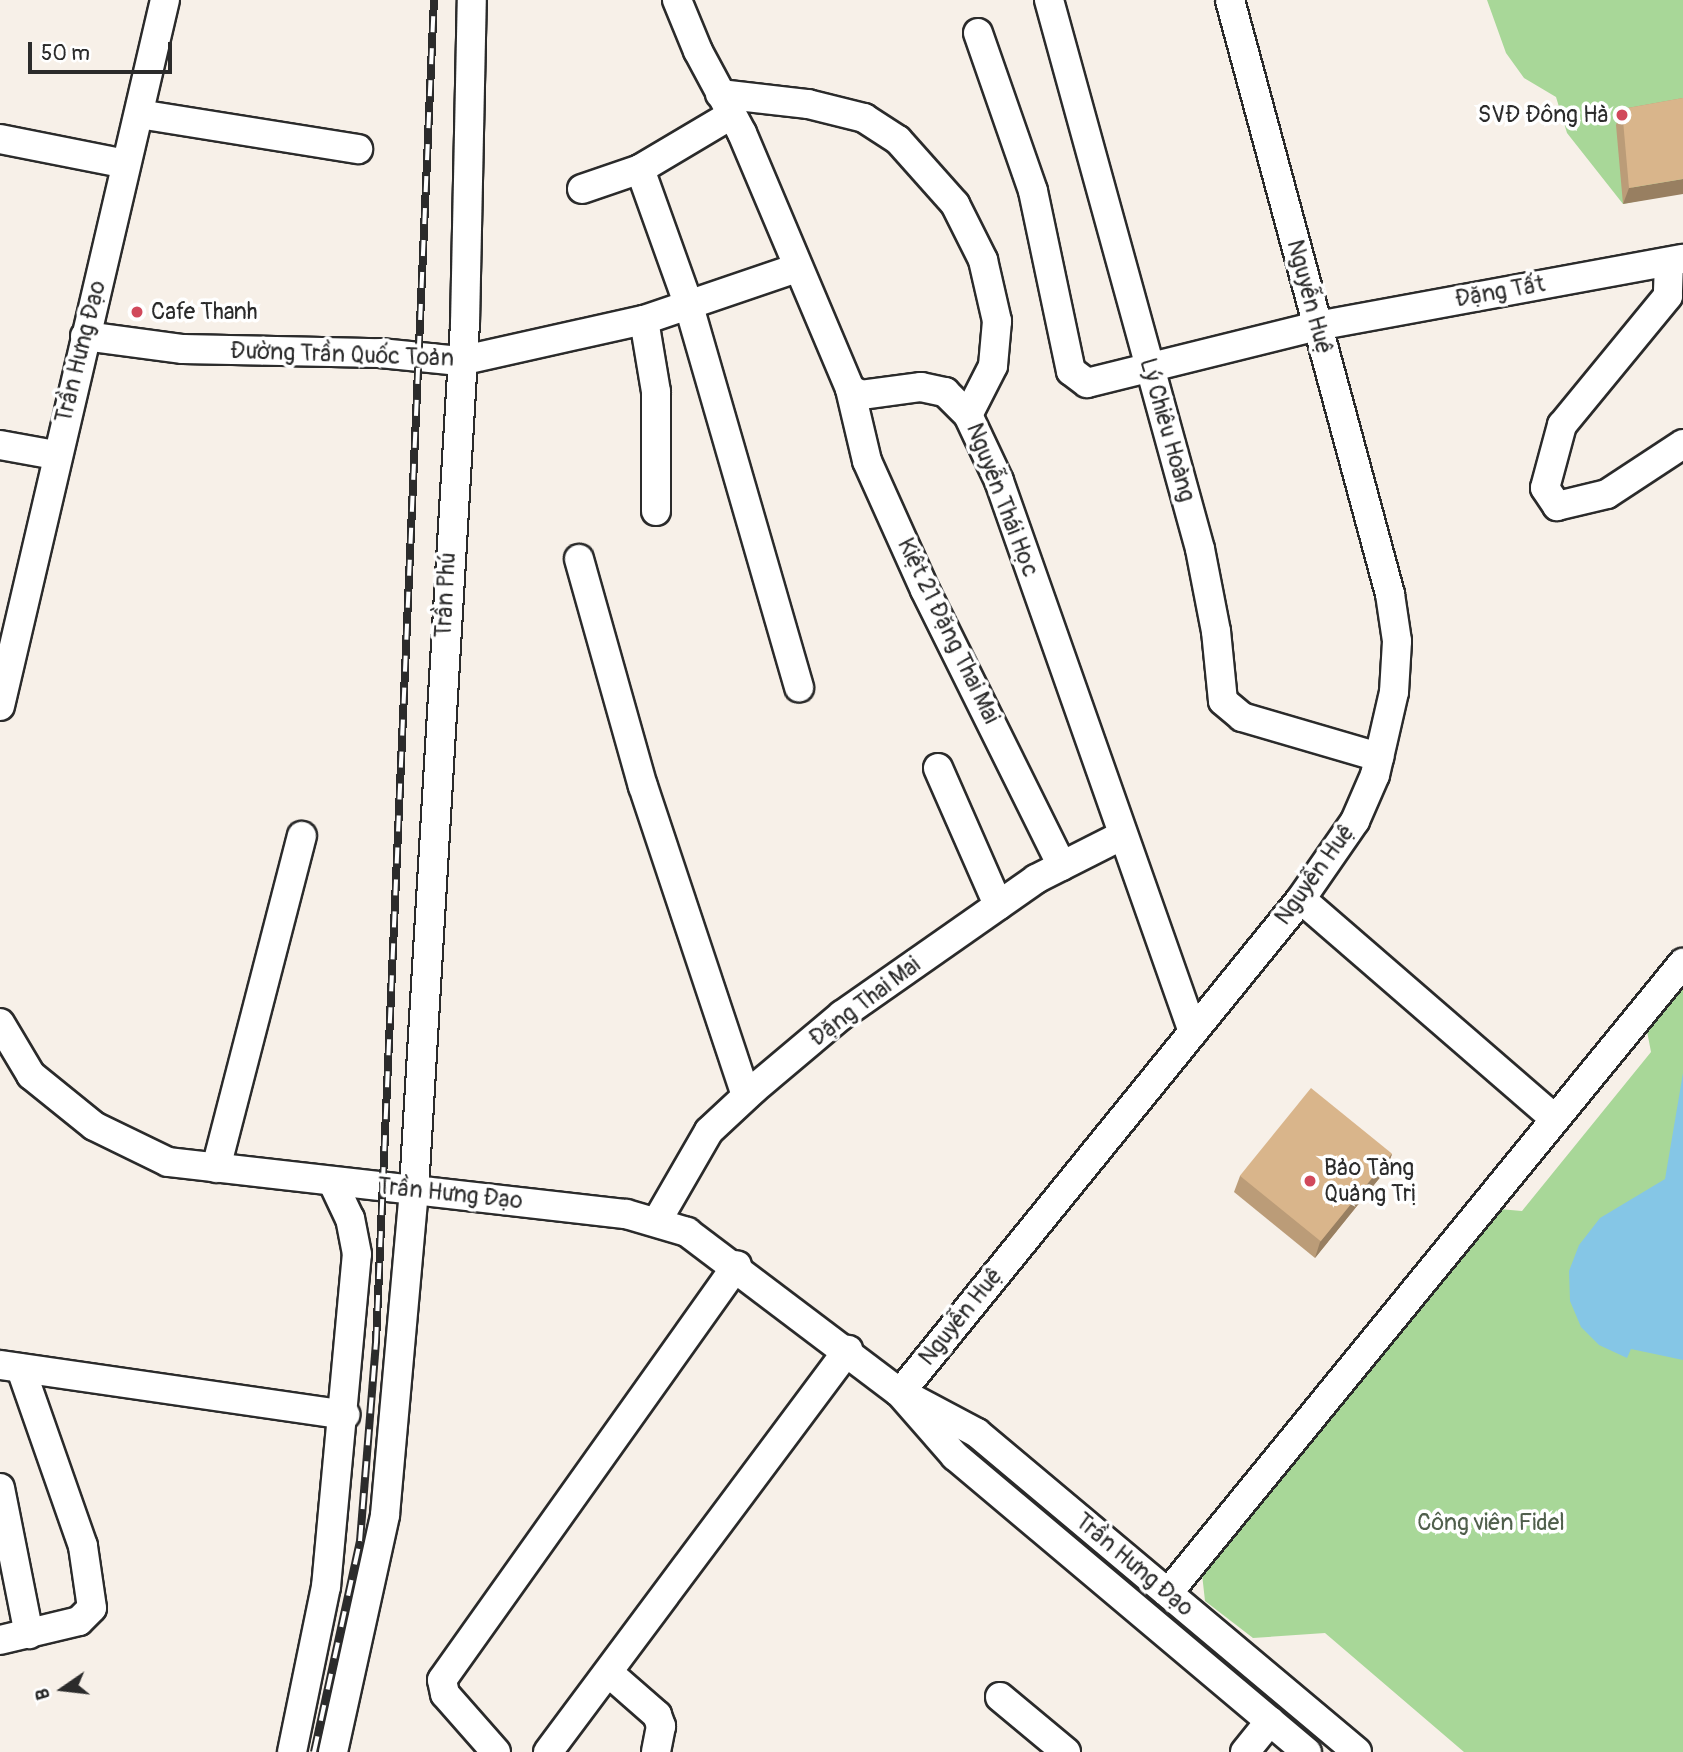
<!DOCTYPE html>
<html>
<head>
<meta charset="utf-8">
<style>
	body { margin:0 }
	#map { position:relative; width:1683px; height:1752px; overflow:hidden; background:#f7f0e8; font-family:Pangolin,sans-serif }
	div>[style] { position:absolute }
	[style*='--x'] { left:calc(var(--x)*1px); top:calc(var(--y)*1px); width:calc(var(--w)*1px); rotate:calc(var(--a)*1deg) }
	.green>* { inset:0; background:#a8d798 }
	.water>* { inset:0; background:#85c6e6 }
	.roads { filter:drop-shadow(2px 0 #2b2b2b) drop-shadow(-2px 0 #2b2b2b) drop-shadow(0 2px #2b2b2b) drop-shadow(0 -2px #2b2b2b) }
	.minor>* { height:28px; margin:-14px; padding:0 14px; transform-origin:14px; border-radius:14px; background:#fff }
	.rail>* { height:8px; margin-top:-4px; transform-origin:0; background:repeating-linear-gradient(90deg,#fff 0 16px,#2b2b2b 0 32px); box-sizing:border-box; border-block:2px solid #2b2b2b }
	.wall>* { inset:0; background:#bb9c78 }
	.shaded-wall>* { inset:0; background:#987f61 }
	.building>* { inset:0; background:#d9b58b; transform-origin:0 0 }
	.dots>* { width:19px; height:19px; translate:-50% -50%; box-sizing:border-box; border:4px solid #fff; border-radius:50% }
	span { translate:-50% -50%; white-space:nowrap; text-align:center; line-height:1.15; -webkit-text-stroke:7px #fff; paint-order:stroke }
	.poi-label { font-size:23px; color:#2b2b2b }
	.right { translate:-100% -50%; text-align:right }
	.left { translate:0 -50%; text-align:left }
	.street-label { font-size:23px; color:#2b2b2b }
	.park-label { font-size:23px; color:#505f4c }
	.north { position:absolute; left:28px; top:1654px; width:70px; height:70px; -webkit-text-stroke:5px #fff; paint-order:stroke; rotate:256deg; font-size:19px; font-weight:700; line-height:28px; text-align:center; color:#2b2b2b }
	.north::after { content:''; display:block; margin:auto; width:24px; height:32px; background:#2b2b2b; clip-path:polygon(50% 0,100% 100%,50% 72%,0 100%) }
	.scale { position:absolute; left:28px; top:42px; width:144px; height:32px; box-sizing:border-box; border:4px solid #2b2b2b; border-top:0; padding-left:9px; font-size:21px; line-height:24px; white-space:nowrap; color:#2b2b2b; -webkit-text-stroke:5px #fff; paint-order:stroke }
</style>
</head>
<body>
<div id="map">
	<div class="green">
		<i style="clip-path:polygon(1487px 0,1683px 0,1683px 192px,1623px 204px,1567px 133px,1556px 97px,1524px 78px,1506px 53px)"></i>
		<i style="clip-path:polygon(1683px 983px,1683px 1752px,1464px 1752px,1325px 1633px,1253px 1638px,1205px 1601px,1202px 1574px,1499px 1209px,1522px 1211px,1651px 1052px,1646px 1026px)"></i>
	</div>
	<div class="water">
		<i style="clip-path:polygon(1683px 1073px,1683px 1360px,1631px 1349px,1627px 1358px,1599px 1345px,1581px 1327px,1570px 1301px,1569px 1271px,1579px 1245px,1600px 1218px,1665px 1179px)"></i>
	</div>
	<div class="roads">
		<div class="minor">
			<i style="--x:677;--y:0;--w:55;--a:67.6"></i>
			<i style="--x:698;--y:51;--w:93;--a:61.8"></i>
			<i style="--x:742;--y:133;--w:278;--a:67.1"></i>
			<i style="--x:850;--y:389;--w:13;--a:29"></i>
			<i style="--x:861;--y:395;--w:61;--a:-7.6"></i>
			<i style="--x:921;--y:387;--w:25;--a:12"></i>
			<i style="--x:945;--y:392;--w:33;--a:45"></i>
			<i style="--x:968;--y:415;--w:73;--a:64.8"></i>
			<i style="--x:999;--y:481;--w:584;--a:70.6"></i>
			<i style="--x:1049;--y:0;--w:569;--a:74.62"></i>
			<i style="--x:1200;--y:549;--w:84;--a:79"></i>
			<i style="--x:1216;--y:631;--w:70;--a:84.3"></i>
			<i style="--x:1223;--y:701;--w:25;--a:40"></i>
			<i style="--x:1242;--y:717;--w:143;--a:16.3"></i>
			<i style="--x:978;--y:33;--w:167;--a:70.8"></i>
			<i style="--x:1033;--y:191;--w:184;--a:78.1"></i>
			<i style="--x:1071;--y:371;--w:20;--a:37"></i>
			<i style="--x:1087;--y:383;--w:237;--a:-13.9"></i>
			<i style="--x:1317;--y:326;--w:372;--a:-10.4"></i>
			<i style="--x:720;--y:94;--w:89;--a:6.5"></i>
			<i style="--x:808;--y:104;--w:58;--a:14"></i>
			<i style="--x:864;--y:118;--w:40;--a:32.9"></i>
			<i style="--x:898;--y:140;--w:86;--a:48.3"></i>
			<i style="--x:955;--y:204;--w:63;--a:63.4"></i>
			<i style="--x:983;--y:260;--w:63;--a:77.1"></i>
			<i style="--x:997;--y:321;--w:45;--a:95.1"></i>
			<i style="--x:993;--y:366;--w:55;--a:117"></i>
			<i style="--x:139;--y:114;--w:222;--a:9.1"></i>
			<i style="--x:731;--y:115;--w:106;--a:149.3"></i>
			<i style="--x:640;--y:169;--w:145;--a:70.3"></i>
			<i style="--x:689;--y:306;--w:397;--a:73.9"></i>
			<i style="--x:0;--y:139;--w:128;--a:11.2"></i>
			<i style="--x:582;--y:189;--w:61;--a:-19"></i>
			<i style="--x:1669;--y:262;--w:34;--a:92"></i>
			<i style="--x:1668;--y:296;--w:167;--a:129.4"></i>
			<i style="--x:1562;--y:425;--w:65;--a:105.1"></i>
			<i style="--x:1545;--y:488;--w:22;--a:56"></i>
			<i style="--x:1557;--y:506;--w:51;--a:-13.5"></i>
			<i style="--x:1607;--y:494;--w:91;--a:-33.3"></i>
			<i style="--x:644;--y:320;--w:73;--a:80.5"></i>
			<i style="--x:656;--y:392;--w:119;--a:90"></i>
			<i style="--x:85;--y:336;--w:99;--a:7.6"></i>
			<i style="--x:183;--y:349;--w:197;--a:1.2"></i>
			<i style="--x:380;--y:353;--w:80;--a:5.7"></i>
			<i style="--x:460;--y:361;--w:189;--a:-12.6"></i>
			<i style="--x:644;--y:320;--w:162;--a:-18.8"></i>
			<i style="--x:850;--y:389;--w:74;--a:76.7"></i>
			<i style="--x:867;--y:461;--w:141;--a:65.8"></i>
			<i style="--x:925;--y:590;--w:308;--a:63.6"></i>
			<i style="--x:0;--y:445;--w:56;--a:10.3"></i>
			<i style="--x:579;--y:559;--w:236;--a:74.3"></i>
			<i style="--x:643;--y:786;--w:326;--a:71.6"></i>
			<i style="--x:0;--y:706;--w:725;--a:-76.85"></i>
			<i style="--x:938;--y:768;--w:150;--a:66.3"></i>
			<i style="--x:1301;--y:899;--w:336;--a:40.9"></i>
			<i style="--x:0;--y:1023;--w:61;--a:59.2"></i>
			<i style="--x:31;--y:1075;--w:81;--a:39"></i>
			<i style="--x:94;--y:1126;--w:82;--a:25.9"></i>
			<i style="--x:168;--y:1162;--w:461;--a:6.5"></i>
			<i style="--x:626;--y:1214;--w:64;--a:16.4"></i>
			<i style="--x:687;--y:1232;--w:267;--a:37.1"></i>
			<i style="--x:900;--y:1393;--w:84;--a:48.9"></i>
			<i style="--x:955;--y:1456;--w:460;--a:40.1"></i>
			<i style="--x:216;--y:1168;--w:343;--a:-75.5"></i>
			<i style="--x:657;--y:1221;--w:104;--a:-60"></i>
			<i style="--x:709;--y:1131;--w:62;--a:-43"></i>
			<i style="--x:754;--y:1089;--w:115;--a:-40.1"></i>
			<i style="--x:842;--y:1015;--w:237;--a:-35"></i>
			<i style="--x:1036;--y:879;--w:95;--a:-26.8"></i>
			<i style="--x:0;--y:1365;--w:349;--a:8.2"></i>
			<i style="--x:900;--y:1393;--w:636;--a:-50.93"></i>
			<i style="--x:1301;--y:899;--w:95;--a:-55.3"></i>
			<i style="--x:1355;--y:821;--w:50;--a:-66.5"></i>
			<i style="--x:1375;--y:775;--w:85;--a:-77.1"></i>
			<i style="--x:1394;--y:692;--w:51;--a:-86.6"></i>
			<i style="--x:1397;--y:641;--w:48;--a:-98.5"></i>
			<i style="--x:1390;--y:594;--w:615;--a:-105.08"></i>
			<i style="--x:915;--y:1400;--w:70;--a:28"></i>
			<i style="--x:977;--y:1433;--w:496;--a:40"></i>
			<i style="--x:0;--y:1488;--w:149;--a:78.8"></i>
			<i style="--x:1168;--y:1593;--w:814;--a:-50.74"></i>
			<i style="--x:0;--y:1640;--w:81;--a:-13.5"></i>
			<i style="--x:79;--y:1621;--w:18;--a:-45"></i>
			<i style="--x:92;--y:1608;--w:63;--a:-98.3"></i>
			<i style="--x:83;--y:1546;--w:188;--a:-109.3"></i>
			<i style="--x:609;--y:1673;--w:64;--a:41.2"></i>
			<i style="--x:657;--y:1715;--w:12;--a:70"></i>
			<i style="--x:661;--y:1726;--w:26;--a:101"></i>
			<i style="--x:1000;--y:1697;--w:86;--a:39.8"></i>
			<i style="--x:292;--y:1752;--w:168;--a:-78.4"></i>
			<i style="--x:326;--y:1587;--w:334;--a:-84.7"></i>
			<i style="--x:357;--y:1254;--w:36;--a:-101"></i>
			<i style="--x:350;--y:1219;--w:42;--a:-115.3"></i>
			<i style="--x:333;--y:1752;--w:243;--a:-77.6"></i>
			<i style="--x:385;--y:1515;--w:327;--a:-84.9"></i>
			<i style="--x:414;--y:1189;--w:867;--a:-86.63"></i>
			<i style="--x:465;--y:324;--w:324;--a:-88.8"></i>
			<i style="--x:496;--y:1752;--w:77;--a:-131.3"></i>
			<i style="--x:445;--y:1694;--w:14;--a:-102"></i>
			<i style="--x:442;--y:1680;--w:509;--a:-54.59"></i>
			<i style="--x:548;--y:1752;--w:502;--a:-53.27"></i>
			<i style="--x:1245;--y:1752;--w:40;--a:-51"></i>
		</div>
	</div>
	<div class="rail">
		<i style="--x:314;--y:1752;--w:216;--a:-77.7"></i>
		<i style="--x:360;--y:1541;--w:199;--a:-85.4"></i>
		<i style="--x:376;--y:1343;--w:1344;--a:-87.53"></i>
	</div>
	<div class="wall">
		<i style="clip-path:polygon(1683px 98px,1623px 204px,1616px 125px,1622px 109px)"></i>
		<i style="clip-path:polygon(1392px 1154px,1386px 1170px,1315px 1258px,1234px 1192px,1240px 1176px)"></i>
	</div>
	<div class="shaded-wall">
		<i style="clip-path:polygon(1683px 179px,1683px 194px,1623px 204px,1629px 188px)"></i>
		<i style="clip-path:polygon(1392px 1154px,1386px 1170px,1315px 1258px,1320px 1242px)"></i>
	</div>
	<div class="building">
		<i style="clip-path:polygon(1683px 98px,1683px 179px,1629px 188px,1622px 109px)"></i>
		<i style="left:1311px;top:1088px;width:104px;height:113px;rotate:39deg"></i>
	</div>
	<div class="dots">
		<i style="left:1622px;top:115px;background:#d1495b"></i>
		<i style="left:137px;top:312px;background:#d1495b"></i>
		<i style="left:1310px;top:1181px;background:#d1495b"></i>
	</div>
	<div class="poi-label">
		<span class="right" style="left:1608px;top:115px">SVĐ Đông Hà</span>
		<span class="left" style="left:151px;top:312px">Cafe Thanh</span>
		<span class="left" style="left:1324px;top:1181px">Bảo Tàng<br>Quảng Trị</span>
	</div>
	<div class="street-label">
		<span style="left:1500px;top:292px;rotate:-10deg">Đặng Tất</span>
		<span style="left:1309px;top:297px;rotate:75deg">Nguyễn Huệ</span>
		<span style="left:81px;top:352px;rotate:-76deg">Trần Hưng Đạo</span>
		<span style="left:342px;top:355px;rotate:2deg">Đường Trần Quốc Toản</span>
		<span style="left:1167px;top:430px;rotate:74deg">Lý Chiêu Hoàng</span>
		<span style="left:1002px;top:500px;rotate:69deg">Nguyễn Thái Học</span>
		<span style="left:446px;top:595px;rotate:-87deg">Trần Phú</span>
		<span style="left:948px;top:631px;rotate:64deg">Kiệt 21 Đặng Thai Mai</span>
		<span style="left:1315px;top:875px;rotate:-54deg">Nguyễn Huệ</span>
		<span style="left:865px;top:1002px;rotate:-37deg">Đặng Thai Mai</span>
		<span style="left:450px;top:1194px;rotate:6deg">Trần Hưng Đạo</span>
		<span style="left:961px;top:1317px;rotate:-51deg">Nguyễn Huệ</span>
		<span style="left:1134px;top:1565px;rotate:40deg">Trần Hưng Đạo</span>
	</div>
	<div class="park-label">
		<span style="left:1491px;top:1523px">Công viên Fidel</span>
	</div>
	<div class="north">B</div>
	<div class="scale">50 m</div>
</div>
</body>
</html>
